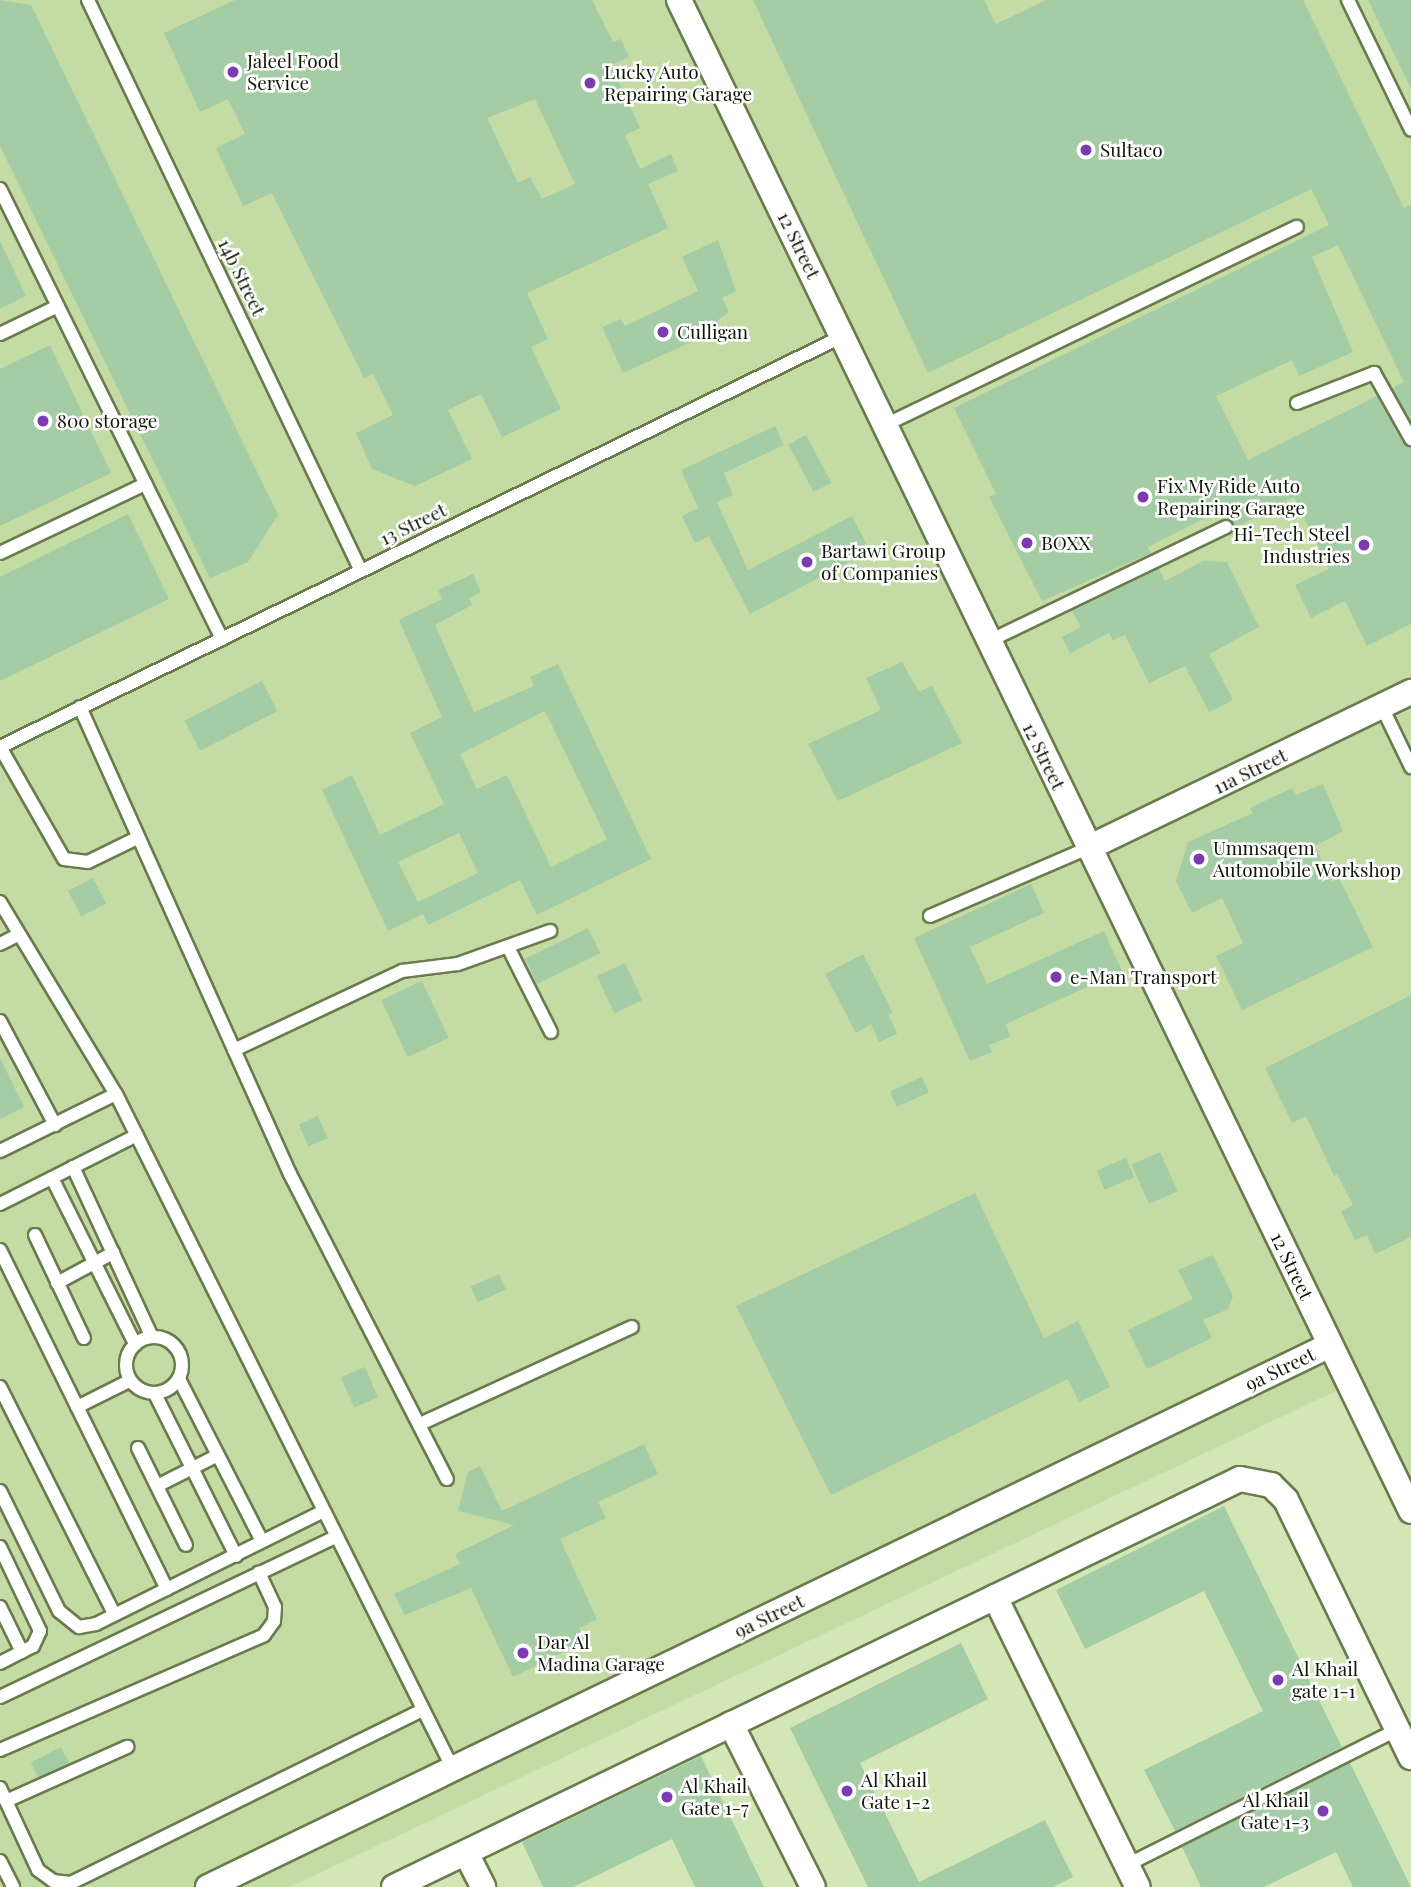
<!DOCTYPE html>
<html>
<head>
<meta charset="utf-8">
<style>
	body { margin:0 }
	#map { position:relative; width:1411px; height:1887px; overflow:hidden; background:#d3e7b6; font-family:"Playfair Display",serif }
	div>[style] { position:absolute }
	[style*='--x'] { left:calc(var(--x)*1px); top:calc(var(--y)*1px); width:calc(var(--w)*1px); rotate:calc(var(--a)*1deg) }
	.built>* { inset:0; background:#c5dba4 }
	.building>* { inset:0; background:#a4cca5; transform-origin:0 0 }
	.roads { filter:drop-shadow(2px 0 #6a7b4e) drop-shadow(-2px 0 #6a7b4e) drop-shadow(0 2px #6a7b4e) drop-shadow(0 -2px #6a7b4e) }
	.lane>* { height:12px; margin:-6px; padding:0 6px; transform-origin:6px; border-radius:6px; background:#fff }
	.lane>.ring { margin:-6px; padding:0; box-sizing:content-box; background:none; border:12px solid #fff; border-radius:50% }
	.street>* { height:24px; margin:-12px; padding:0 12px; transform-origin:12px; border-radius:12px; background:#fff }
	.dots>* { width:19px; height:19px; translate:-50% -50%; box-sizing:border-box; border:4px solid #fff; border-radius:50% }
	span { translate:-50% -50%; white-space:nowrap; text-align:center; line-height:1.15; -webkit-text-stroke:5px #fff; paint-order:stroke }
	.poi-label { font-size:19px; color:#0f1605 }
	.left { translate:0 -50%; text-align:left }
	.right { translate:-100% -50%; text-align:right }
	.street-label { font-size:19px; color:#0f1605 }
</style>
</head>
<body>
<div id="map">
	<div class="built">
		<i style="clip-path:polygon(0 0,1411px 0,1411px 1493px,1359px 1380px,290px 1887px,0 1887px)"></i>
	</div>
	<div class="building">
		<i style="clip-path:polygon(0 0,31px 5px,278px 515px,248px 562px,210px 578px,0 146px)"></i>
		<i style="clip-path:polygon(evenodd,235px 0,592px 0,613px 42px,621px 39px,629px 57px,611px 65px,640px 128px,625px 135px,640px 169px,671px 154px,678px 171px,648px 184px,668px 228px,527px 293px,548px 339px,531px 347px,561px 409px,502px 437px,481px 394px,448px 410px,472px 459px,415px 486px,372px 469px,356px 433px,393px 415px,373px 374px,364px 378px,272px 193px,243px 206px,216px 148px,245px 134px,228px 99px,200px 112px,164px 33px,235px 0,535px 99px,575px 184px,542px 199px,530px 177px,518px 183px,487px 118px,535px 99px)"></i>
		<i style="clip-path:polygon(753px 0,984px 0,996px 24px,1046px 0,1303px 0,1404px 208px,1411px 204px,1411px 421px,1392px 388px,1404px 382px,1338px 245px,1312px 257px,1353px 352px,1299px 376px,1292px 360px,1216px 396px,1248px 460px,1377px 396px,1403px 443px,1411px 448px,1411px 624px,1367px 646px,1345px 601px,1311px 618px,1295px 585px,1329px 569px,1294px 497px,1235px 528px,1221px 510px,1148px 547px,1151px 553px,1042px 601px,989px 497px,996px 494px,954px 408px,1329px 225px,1311px 189px,928px 373px)"></i>
		<i style="clip-path:polygon(1368px 0,1411px 0,1411px 89px)"></i>
		<i style="clip-path:polygon(718px 240px,736px 291px,722px 298px,729px 312px,718px 320px,720px 329px,623px 373px,602px 327px,621px 319px,625px 326px,698px 291px,682px 257px)"></i>
		<i style="clip-path:polygon(0 241px,26px 296px,0 309px)"></i>
		<i style="clip-path:polygon(50px 345px,111px 473px,0 526px,0 369px)"></i>
		<i style="clip-path:polygon(775px 426px,784px 445px,724px 473px,733px 495px,717px 502px,748px 570px,852px 516px,870px 551px,750px 614px,709px 536px,695px 543px,682px 516px,698px 508px,681px 470px)"></i>
		<i style="left:806px;top:435px;width:54px;height:20px;rotate:62deg"></i>
		<i style="clip-path:polygon(128px 514px,169px 599px,0 681px,0 577px)"></i>
		<i style="clip-path:polygon(1203px 561px,1227px 562px,1259px 627px,1209px 654px,1233px 700px,1209px 712px,1185px 666px,1149px 683px,1125px 635px,1113px 640px,1109px 633px,1070px 653px,1062px 637px,1081px 627px,1072px 611px,1159px 569px,1165px 581px)"></i>
		<i style="clip-path:polygon(evenodd,473px 574px,481px 592px,469px 598px,472px 605px,435px 625px,474px 712px,534px 686px,530px 677px,558px 664px,651px 859px,537px 915px,520px 880px,428px 925px,423px 914px,388px 931px,322px 790px,352px 775px,380px 835px,444px 804px,410px 733px,442px 717px,399px 620px,442px 599px,438px 590px,473px 574px,545px 711px,607px 839px,551px 867px,507px 775px,477px 789px,460px 754px,545px 711px,473px 574px,459px 833px,478px 873px,418px 902px,398px 862px,459px 833px)"></i>
		<i style="clip-path:polygon(902px 662px,919px 692px,932px 686px,962px 743px,838px 801px,808px 744px,881px 710px,866px 678px)"></i>
		<i style="left:262px;top:681px;width:34px;height:87px;rotate:63deg"></i>
		<i style="clip-path:polygon(1323px 784px,1343px 831px,1315px 846px,1332px 882px,1339px 878px,1373px 947px,1242px 1010px,1216px 956px,1243px 943px,1222px 898px,1192px 913px,1176px 881px,1188px 842px,1253px 813px,1250px 808px,1292px 788px,1296px 795px)"></i>
		<i style="left:93px;top:878px;width:29px;height:28px;rotate:63deg"></i>
		<i style="clip-path:polygon(1031px 884px,1044px 913px,970px 947px,987px 984px,1104px 931px,1122px 971px,1006px 1024px,1010px 1037px,989px 1045px,992px 1052px,970px 1061px,914px 938px)"></i>
		<i style="left:588px;top:928px;width:28px;height:70px;rotate:64deg"></i>
		<i style="clip-path:polygon(863px 954px,893px 1013px,889px 1015px,897px 1034px,879px 1042px,871px 1024px,856px 1033px,825px 974px)"></i>
		<i style="left:625px;top:963px;width:41px;height:31px;rotate:65deg"></i>
		<i style="left:422px;top:981px;width:63px;height:45px;rotate:65deg"></i>
		<i style="clip-path:polygon(1411px 995px,1411px 1237px,1375px 1254px,1367px 1235px,1355px 1240px,1341px 1211px,1353px 1205px,1337px 1174px,1334px 1176px,1306px 1116px,1292px 1123px,1265px 1068px)"></i>
		<i style="clip-path:polygon(0 1058px,24px 1107px,0 1119px)"></i>
		<i style="left:922px;top:1077px;width:17px;height:35px;rotate:66deg"></i>
		<i style="left:318px;top:1116px;width:24px;height:21px;rotate:66deg"></i>
		<i style="left:1160px;top:1152px;width:43px;height:31px;rotate:66deg"></i>
		<i style="left:1126px;top:1158px;width:21px;height:32px;rotate:67deg"></i>
		<i style="clip-path:polygon(975px 1193px,1044px 1338px,1078px 1321px,1110px 1387px,1079px 1402px,1068px 1379px,831px 1495px,736px 1306px)"></i>
		<i style="clip-path:polygon(1213px 1255px,1233px 1296px,1228px 1309px,1203px 1320px,1212px 1338px,1147px 1369px,1128px 1330px,1193px 1299px,1178px 1270px)"></i>
		<i style="left:499px;top:1274px;width:17px;height:31px;rotate:66deg"></i>
		<i style="left:365px;top:1367px;width:33px;height:26px;rotate:67deg"></i>
		<i style="clip-path:polygon(644px 1444px,658px 1474px,598px 1502px,606px 1518px,560px 1539px,597px 1619px,579px 1628px,586px 1641px,513px 1677px,471px 1588px,405px 1615px,394px 1594px,460px 1564px,455px 1554px,514px 1525px,458px 1511px,468px 1472px,480px 1466px,502px 1511px)"></i>
		<i style="clip-path:polygon(1224px 1506px,1342px 1747px,1175px 1831px,1144px 1770px,1263px 1711px,1204px 1591px,1085px 1649px,1056px 1590px)"></i>
		<i style="clip-path:polygon(961px 1643px,988px 1699px,860px 1763px,919px 1882px,1045px 1820px,1073px 1877px,1053px 1887px,868px 1887px,790px 1728px)"></i>
		<i style="left:61px;top:1747px;width:18px;height:34px;rotate:63deg"></i>
		<i style="clip-path:polygon(701px 1756px,764px 1887px,695px 1887px,672px 1839px,573px 1887px,543px 1887px,522px 1842px)"></i>
		<i style="clip-path:polygon(1350px 1763px,1411px 1887px,1353px 1887px,1336px 1852px,1264px 1887px,1201px 1887px,1182px 1847px)"></i>
	</div>
	<div class="roads">
		<div class="lane">
			<i style="--x:88;--y:0;--w:633;--a:64.45"></i>
			<i style="--x:1348;--y:0;--w:144;--a:64.1"></i>
			<i style="--x:0;--y:189;--w:502;--a:63.74"></i>
			<i style="--x:0;--y:334;--w:64;--a:-25.8"></i>
			<i style="--x:1297;--y:403;--w:83;--a:-21.3"></i>
			<i style="--x:1374;--y:373;--w:76;--a:60.7"></i>
			<i style="--x:885;--y:425;--w:457;--a:-25.7"></i>
			<i style="--x:0;--y:553;--w:161;--a:-25.4"></i>
			<i style="--x:989;--y:641;--w:263;--a:-25.7"></i>
			<i style="--x:80;--y:707;--w:512;--a:65.79"></i>
			<i style="--x:290;--y:1174;--w:343;--a:62.8"></i>
			<i style="--x:1382;--y:707;--w:67;--a:64.2"></i>
			<i style="--x:137;--y:838;--w:55;--a:153.9"></i>
			<i style="--x:88;--y:862;--w:24;--a:-173"></i>
			<i style="--x:64;--y:859;--w:129;--a:-119.7"></i>
			<i style="--x:0;--y:747;--w:938;--a:-25.99"></i>
			<i style="--x:0;--y:902;--w:224;--a:58.9"></i>
			<i style="--x:116;--y:1094;--w:754;--a:63.47"></i>
			<i style="--x:930;--y:916;--w:172;--a:-23.3"></i>
			<i style="--x:0;--y:944;--w:18;--a:-27"></i>
			<i style="--x:509;--y:949;--w:93;--a:63.2"></i>
			<i style="--x:0;--y:1021;--w:118;--a:62.1"></i>
			<i style="--x:234;--y:1050;--w:186;--a:-25.2"></i>
			<i style="--x:402;--y:971;--w:56;--a:-7.1"></i>
			<i style="--x:458;--y:964;--w:98;--a:-19.7"></i>
			<i style="--x:0;--y:1151;--w:129;--a:-26.2"></i>
			<i style="--x:73;--y:1167;--w:187;--a:65.1"></i>
			<i style="--x:52;--y:1178;--w:186;--a:63.4"></i>
			<i style="--x:0;--y:1204;--w:153;--a:-26.7"></i>
			<i style="--x:35;--y:1235;--w:114;--a:64.6"></i>
			<i style="--x:0;--y:1250;--w:378;--a:63.8"></i>
			<i style="--x:57;--y:1283;--w:64;--a:-28.2"></i>
			<i class="ring" style="left:126px;top:1337px;width:44px;height:44px"></i>
			<i style="--x:179;--y:1379;--w:182;--a:62.9"></i>
			<i style="--x:0;--y:1387;--w:254;--a:63.3"></i>
			<i style="--x:155;--y:1394;--w:181;--a:63.4"></i>
			<i style="--x:77;--y:1407;--w:58;--a:-26.6"></i>
			<i style="--x:420;--y:1424;--w:233;--a:-24.6"></i>
			<i style="--x:138;--y:1448;--w:108;--a:63.7"></i>
			<i style="--x:157;--y:1486;--w:68;--a:-26.9"></i>
			<i style="--x:0;--y:1491;--w:134;--a:63.8"></i>
			<i style="--x:59;--y:1611;--w:26;--a:39"></i>
			<i style="--x:79;--y:1627;--w:17;--a:-10"></i>
			<i style="--x:96;--y:1624;--w:254;--a:-26.4"></i>
			<i style="--x:0;--y:1547;--w:93;--a:64.5"></i>
			<i style="--x:40;--y:1631;--w:17;--a:115"></i>
			<i style="--x:33;--y:1646;--w:37;--a:153"></i>
			<i style="--x:0;--y:1607;--w:50;--a:63.9"></i>
			<i style="--x:0;--y:1697;--w:373;--a:-25.5"></i>
			<i style="--x:0;--y:1750;--w:288;--a:-23.5"></i>
			<i style="--x:264;--y:1635;--w:17;--a:-54"></i>
			<i style="--x:274;--y:1621;--w:14;--a:-86"></i>
			<i style="--x:275;--y:1607;--w:38;--a:-115"></i>
			<i style="--x:0;--y:1788;--w:90;--a:65.1"></i>
			<i style="--x:38;--y:1870;--w:19;--a:36"></i>
			<i style="--x:53;--y:1881;--w:18;--a:6"></i>
			<i style="--x:71;--y:1883;--w:392;--a:-26.2"></i>
			<i style="--x:6;--y:1801;--w:133;--a:-24.1"></i>
			<i style="--x:0;--y:1861;--w:29;--a:63"></i>
			<i style="--x:1127;--y:1865;--w:303;--a:-26.6"></i>
		</div>
		<div class="street">
			<i style="--x:679;--y:0;--w:1679;--a:64.15"></i>
			<i style="--x:1088;--y:848;--w:359;--a:-25.8"></i>
			<i style="--x:995;--y:1597;--w:323;--a:63.8"></i>
			<i style="--x:731;--y:1724;--w:182;--a:63.3"></i>
			<i style="--x:466;--y:1853;--w:38;--a:63"></i>
			<i style="--x:208;--y:1887;--w:1246;--a:-25.78"></i>
			<i style="--x:394;--y:1887;--w:939;--a:-25.75"></i>
			<i style="--x:1240;--y:1479;--w:32;--a:11"></i>
			<i style="--x:1271;--y:1485;--w:21;--a:45"></i>
			<i style="--x:1286;--y:1500;--w:286;--a:64.1"></i>
		</div>
	</div>
	<div class="dots">
		<i style="left:233px;top:72px;background:#7b3cb1"></i>
		<i style="left:590px;top:83px;background:#7b3cb1"></i>
		<i style="left:1086px;top:150px;background:#7b3cb1"></i>
		<i style="left:663px;top:332px;background:#7b3cb1"></i>
		<i style="left:43px;top:421px;background:#7b3cb1"></i>
		<i style="left:1143px;top:497px;background:#7b3cb1"></i>
		<i style="left:1027px;top:543px;background:#7b3cb1"></i>
		<i style="left:1364px;top:545px;background:#7b3cb1"></i>
		<i style="left:807px;top:562px;background:#7b3cb1"></i>
		<i style="left:1199px;top:859px;background:#7b3cb1"></i>
		<i style="left:1056px;top:977px;background:#7b3cb1"></i>
		<i style="left:523px;top:1653px;background:#7b3cb1"></i>
		<i style="left:1278px;top:1680px;background:#7b3cb1"></i>
		<i style="left:847px;top:1791px;background:#7b3cb1"></i>
		<i style="left:667px;top:1797px;background:#7b3cb1"></i>
		<i style="left:1323px;top:1811px;background:#7b3cb1"></i>
	</div>
	<div class="poi-label">
		<span class="left" style="left:247px;top:72px">Jaleel Food<br>Service</span>
		<span class="left" style="left:604px;top:83px">Lucky Auto<br>Repairing Garage</span>
		<span class="left" style="left:1100px;top:150px">Sultaco</span>
		<span class="left" style="left:677px;top:332px">Culligan</span>
		<span class="left" style="left:57px;top:421px">800 storage</span>
		<span class="left" style="left:1157px;top:497px">Fix My Ride Auto<br>Repairing Garage</span>
		<span class="right" style="left:1350px;top:545px">Hi-Tech Steel<br>Industries</span>
		<span class="left" style="left:1041px;top:543px">BOXX</span>
		<span class="left" style="left:821px;top:562px">Bartawi Group<br>of Companies</span>
		<span class="left" style="left:1213px;top:859px">Ummsaqem<br>Automobile Workshop</span>
		<span class="left" style="left:1070px;top:977px">e-Man Transport</span>
		<span class="left" style="left:537px;top:1653px">Dar Al<br>Madina Garage</span>
		<span class="left" style="left:1292px;top:1680px">Al Khail<br>gate 1-1</span>
		<span class="left" style="left:861px;top:1791px">Al Khail<br>Gate 1-2</span>
		<span class="left" style="left:681px;top:1797px">Al Khail<br>Gate 1-7</span>
		<span class="right" style="left:1309px;top:1811px">Al Khail<br>Gate 1-3</span>
	</div>
	<div class="street-label">
		<span style="left:799px;top:245px;rotate:64deg">12 Street</span>
		<span style="left:242px;top:277px;rotate:64deg">14b Street</span>
		<span style="left:413px;top:524px;rotate:-26deg">13 Street</span>
		<span style="left:1044px;top:756px;rotate:64deg">12 Street</span>
		<span style="left:1250px;top:771px;rotate:-26deg">11a Street</span>
		<span style="left:1292px;top:1266px;rotate:64deg">12 Street</span>
		<span style="left:1280px;top:1369px;rotate:-26deg">9a Street</span>
		<span style="left:769px;top:1616px;rotate:-26deg">9a Street</span>
	</div>
</div>
</body>
</html>
